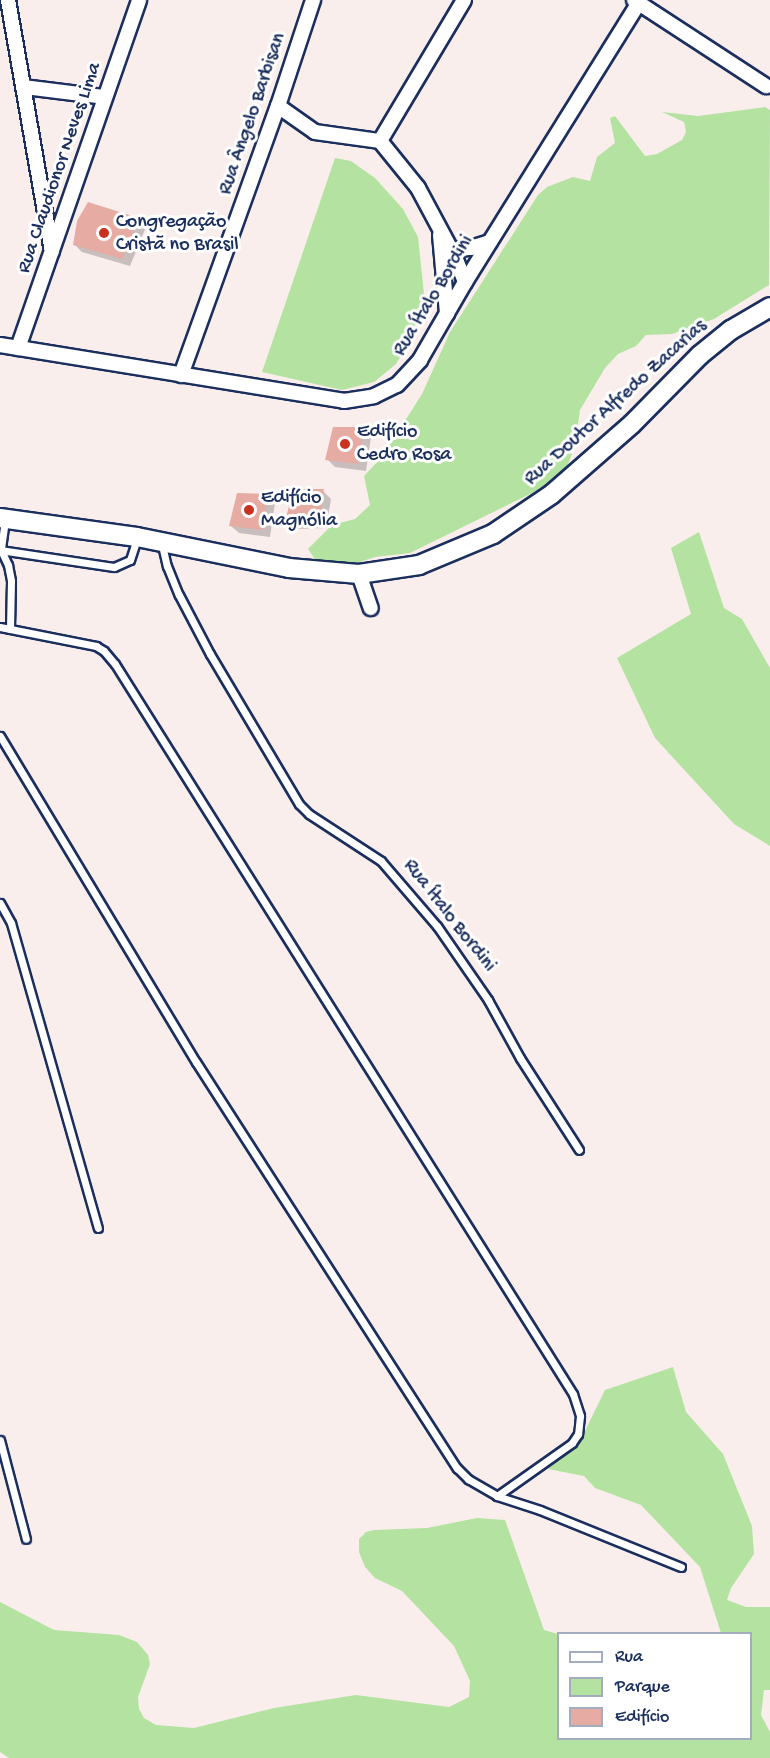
<!DOCTYPE html>
<html>
<head>
<meta charset="utf-8">
<style>
	body { margin:0 }
	#map { position:relative; width:770px; height:1758px; overflow:hidden; background:#faeeed; font-family:"Gochi Hand",sans-serif }
	div>[style] { position:absolute }
	[style*='--x'] { left:calc(var(--x)*1px); top:calc(var(--y)*1px); width:calc(var(--w)*1px); rotate:calc(var(--a)*1deg) }
	.green>* { inset:0; background:#b3e2a1 }
	.shadow>* { inset:0; background:#0003 }
	.building>* { inset:0; background:#e6aca3 }
	.roads { filter:drop-shadow(2px 0 #1b2f5e) drop-shadow(-2px 0 #1b2f5e) drop-shadow(0 2px #1b2f5e) drop-shadow(0 -2px #1b2f5e) }
	.lane>* { height:7px; margin:-3.5px; padding:0 3.5px; transform-origin:3.5px; border-radius:3.5px; background:#fff }
	.street>* { height:14px; margin:-7px; padding:0 7px; transform-origin:7px; border-radius:7px; background:#fff }
	.secondary>* { height:18px; margin:-9px; padding:0 9px; transform-origin:9px; border-radius:9px; background:#fff }
	.dots>* { width:16px; height:16px; translate:-50% -50%; box-sizing:border-box; border:3px solid #fff; border-radius:50% }
	span { translate:-50% -50%; white-space:nowrap; text-align:center; line-height:1.15; -webkit-text-stroke:6px #fff; paint-order:stroke }
	.street-label { font-size:20px; color:#1b2f5e }
	.poi-label { font-size:20px; color:#1b2f5e }
	.left { translate:0 -50%; text-align:left }
	.legend { position:absolute; left:557px; top:1632px; width:195px; height:108px; box-sizing:border-box; background:#fff; border:2px solid #a4acbf; margin:0; padding:8px 10px; list-style:none; font-size:18px; color:#1b2f5e }
	.legend li { display:flex; align-items:center; gap:12px; height:30px }
	.legend b { width:30px; border:2px solid #a4acbf }
</style>
</head>
<body>
<div id="map">
	<div class="green">
		<i style="clip-path:polygon(765px 107px,770px 110px,769px 285px,714px 319px,672px 334px,646px 335px,636px 346px,618px 354px,605px 368px,580px 410px,575px 445px,565px 473px,530px 494px,410px 553px,375px 557px,360px 562px,339px 563px,321px 568px,308px 549px,332px 525px,355px 519px,370px 505px,364px 476px,382px 457px,422px 394px,450px 332px,538px 195px,547px 187px,573px 177px,590px 181px,597px 157px,615px 143px,610px 118px,615px 116px,645px 156px,657px 154px,682px 140px,686px 132px,684px 122px,662px 112px,698px 116px)"></i>
		<i style="clip-path:polygon(335px 158px,351px 161px,375px 178px,403px 209px,418px 237px,424px 294px,413px 335px,396px 364px,374px 382px,342px 390px,262px 372px)"></i>
		<i style="clip-path:polygon(699px 532px,724px 608px,742px 619px,770px 668px,770px 846px,734px 824px,655px 738px,617px 658px,691px 614px,671px 548px)"></i>
		<i style="clip-path:polygon(673px 1367px,686px 1412px,723px 1454px,752px 1526px,754px 1554px,731px 1588px,727px 1600px,746px 1607px,770px 1607px,770px 1690px,764px 1690px,761px 1715px,770px 1732px,770px 1758px,9px 1758px,0 1752px,0 1602px,54px 1630px,119px 1635px,137px 1642px,148px 1655px,150px 1664px,138px 1697px,139px 1709px,144px 1718px,156px 1725px,194px 1728px,274px 1708px,356px 1695px,449px 1707px,469px 1697px,470px 1681px,454px 1646px,402px 1591px,375px 1578px,365px 1567px,359px 1552px,359px 1539px,366px 1532px,374px 1530px,427px 1528px,477px 1518px,505px 1520px,544px 1630px,558px 1634px,558px 1738px,750px 1738px,750px 1634px,721px 1633px,700px 1567px,641px 1505px,595px 1488px,584px 1476px,548px 1469px,584px 1433px,605px 1390px)"></i>
	</div>
	<div class="shadow">
		<i style="clip-path:polygon(89px 204px,139px 219px,146px 227px,130px 266px,82px 252px,74px 244px)"></i>
		<i style="clip-path:polygon(363px 429px,371px 437px,366px 471px,335px 467px,327px 459px)"></i>
		<i style="clip-path:polygon(323px 491px,331px 499px,326px 528px,295px 529px,287px 521px)"></i>
		<i style="clip-path:polygon(268px 495px,275px 503px,270px 537px,239px 533px,231px 526px)"></i>
	</div>
	<div class="building">
		<i style="clip-path:polygon(88px 202px,139px 218px,122px 259px,73px 245px,77px 221px)"></i>
		<i style="clip-path:polygon(333px 427px,364px 427px,358px 464px,325px 460px)"></i>
		<i style="clip-path:polygon(293px 489px,324px 489px,319px 521px,285px 522px)"></i>
		<i style="clip-path:polygon(237px 493px,268px 494px,263px 530px,229px 526px)"></i>
	</div>
	<div class="roads">
		<div class="lane">
			<i style="--x:5;--y:520;--w:30;--a:98"></i>
			<i style="--x:1;--y:550;--w:17;--a:65"></i>
			<i style="--x:8;--y:565;--w:16;--a:79"></i>
			<i style="--x:11;--y:581;--w:48;--a:91.2"></i>
			<i style="--x:162;--y:545;--w:22;--a:77"></i>
			<i style="--x:167;--y:566;--w:31;--a:68"></i>
			<i style="--x:179;--y:595;--w:67;--a:62.3"></i>
			<i style="--x:210;--y:654;--w:174;--a:59.3"></i>
			<i style="--x:299;--y:804;--w:14;--a:45"></i>
			<i style="--x:309;--y:814;--w:86;--a:33.1"></i>
			<i style="--x:381;--y:861;--w:86;--a:49.3"></i>
			<i style="--x:437;--y:926;--w:90;--a:55.4"></i>
			<i style="--x:488;--y:1000;--w:66;--a:61.1"></i>
			<i style="--x:520;--y:1058;--w:109;--a:57.3"></i>
			<i style="--x:0;--y:550;--w:115;--a:8.5"></i>
			<i style="--x:114;--y:567;--w:17;--a:-24"></i>
			<i style="--x:130;--y:560;--w:23;--a:-72"></i>
			<i style="--x:0;--y:627;--w:98;--a:11.2"></i>
			<i style="--x:96;--y:646;--w:9;--a:32"></i>
			<i style="--x:104;--y:651;--w:17;--a:50"></i>
			<i style="--x:115;--y:664;--w:862;--a:57.9"></i>
			<i style="--x:573;--y:1394;--w:23;--a:72"></i>
			<i style="--x:580;--y:1416;--w:18;--a:96"></i>
			<i style="--x:578;--y:1434;--w:11;--a:124"></i>
			<i style="--x:572;--y:1443;--w:92;--a:144.8"></i>
			<i style="--x:0;--y:736;--w:380;--a:59"></i>
			<i style="--x:196;--y:1062;--w:483;--a:57.3"></i>
			<i style="--x:457;--y:1468;--w:16;--a:45"></i>
			<i style="--x:468;--y:1479;--w:34;--a:30"></i>
			<i style="--x:497;--y:1496;--w:45;--a:18"></i>
			<i style="--x:540;--y:1510;--w:152;--a:22"></i>
			<i style="--x:0;--y:903;--w:23;--a:61"></i>
			<i style="--x:11;--y:923;--w:317;--a:74.1"></i>
			<i style="--x:0;--y:1440;--w:102;--a:75.3"></i>
		</div>
		<div class="street">
			<i style="--x:8;--y:0;--w:255;--a:80.1"></i>
			<i style="--x:634;--y:0;--w:158;--a:33.1"></i>
			<i style="--x:24;--y:87;--w:81;--a:7.1"></i>
			<i style="--x:278;--y:106;--w:45;--a:35.1"></i>
			<i style="--x:315;--y:132;--w:66;--a:7.9"></i>
			<i style="--x:380;--y:141;--w:60;--a:51"></i>
			<i style="--x:418;--y:188;--w:78;--a:61.8"></i>
			<i style="--x:455;--y:257;--w:27;--a:68"></i>
			<i style="--x:380;--y:141;--w:164;--a:-59.2"></i>
			<i style="--x:440;--y:235;--w:79;--a:84.9"></i>
			<i style="--x:451;--y:250;--w:20;--a:-6"></i>
			<i style="--x:471;--y:248;--w:20;--a:-18"></i>
			<i style="--x:0;--y:345;--w:349;--a:9.2"></i>
			<i style="--x:344;--y:401;--w:30;--a:-9"></i>
			<i style="--x:374;--y:396;--w:25;--a:-26"></i>
			<i style="--x:397;--y:385;--w:34;--a:-47"></i>
			<i style="--x:420;--y:360;--w:90;--a:-60"></i>
			<i style="--x:465;--y:282;--w:329;--a:-58.1"></i>
			<i style="--x:18;--y:348;--w:368;--a:-70.8"></i>
			<i style="--x:181;--y:375;--w:286;--a:-70.2"></i>
			<i style="--x:278;--y:106;--w:112;--a:-71.7"></i>
			<i style="--x:359;--y:574;--w:36;--a:71"></i>
		</div>
		<div class="secondary">
			<i style="--x:0;--y:518;--w:138;--a:7.9"></i>
			<i style="--x:137;--y:537;--w:155;--a:11.5"></i>
			<i style="--x:289;--y:568;--w:70;--a:4.9"></i>
			<i style="--x:359;--y:574;--w:61;--a:-8.5"></i>
			<i style="--x:419;--y:565;--w:80;--a:-22.7"></i>
			<i style="--x:493;--y:534;--w:71;--a:-34.1"></i>
			<i style="--x:552;--y:494;--w:106;--a:-41.2"></i>
			<i style="--x:632;--y:424;--w:97;--a:-45.4"></i>
			<i style="--x:700;--y:355;--w:40;--a:-39"></i>
			<i style="--x:731;--y:330;--w:45;--a:-30.5"></i>
		</div>
	</div>
	<div class="dots">
		<i style="left:104px;top:233px;background:#c8321e"></i>
		<i style="left:345px;top:444px;background:#c8321e"></i>
		<i style="left:249px;top:510px;background:#c8321e"></i>
	</div>
	<div class="street-label">
		<span style="left:253px;top:114px;rotate:-71deg">Rua Ângelo Barbisan</span>
		<span style="left:60px;top:168px;rotate:-71deg">Rua Claudionor Neves Lima</span>
		<span style="left:434px;top:296px;rotate:-59deg">Rua Ítalo Bordini</span>
		<span style="left:616px;top:403px;rotate:-42deg">Rua Doutor Alfredo Zacarias</span>
		<span style="left:449px;top:916px;rotate:52deg">Rua Ítalo Bordini</span>
	</div>
	<div class="poi-label">
		<span class="left" style="left:116px;top:234px">Congregação<br>Cristã no Brasil</span>
		<span class="left" style="left:357px;top:444px">Edifício<br>Cedro Rosa</span>
		<span class="left" style="left:261px;top:510px">Edifício<br>Magnólia</span>
	</div>
	<ul class="legend">
	<li><b style="height:8px;background:#fff"></b>Rua</li>
	<li><b style="height:16px;background:#b3e2a1"></b>Parque</li>
	<li><b style="height:16px;background:#e6aca3"></b>Edifício</li>
	</ul>
</div>
</body>
</html>
